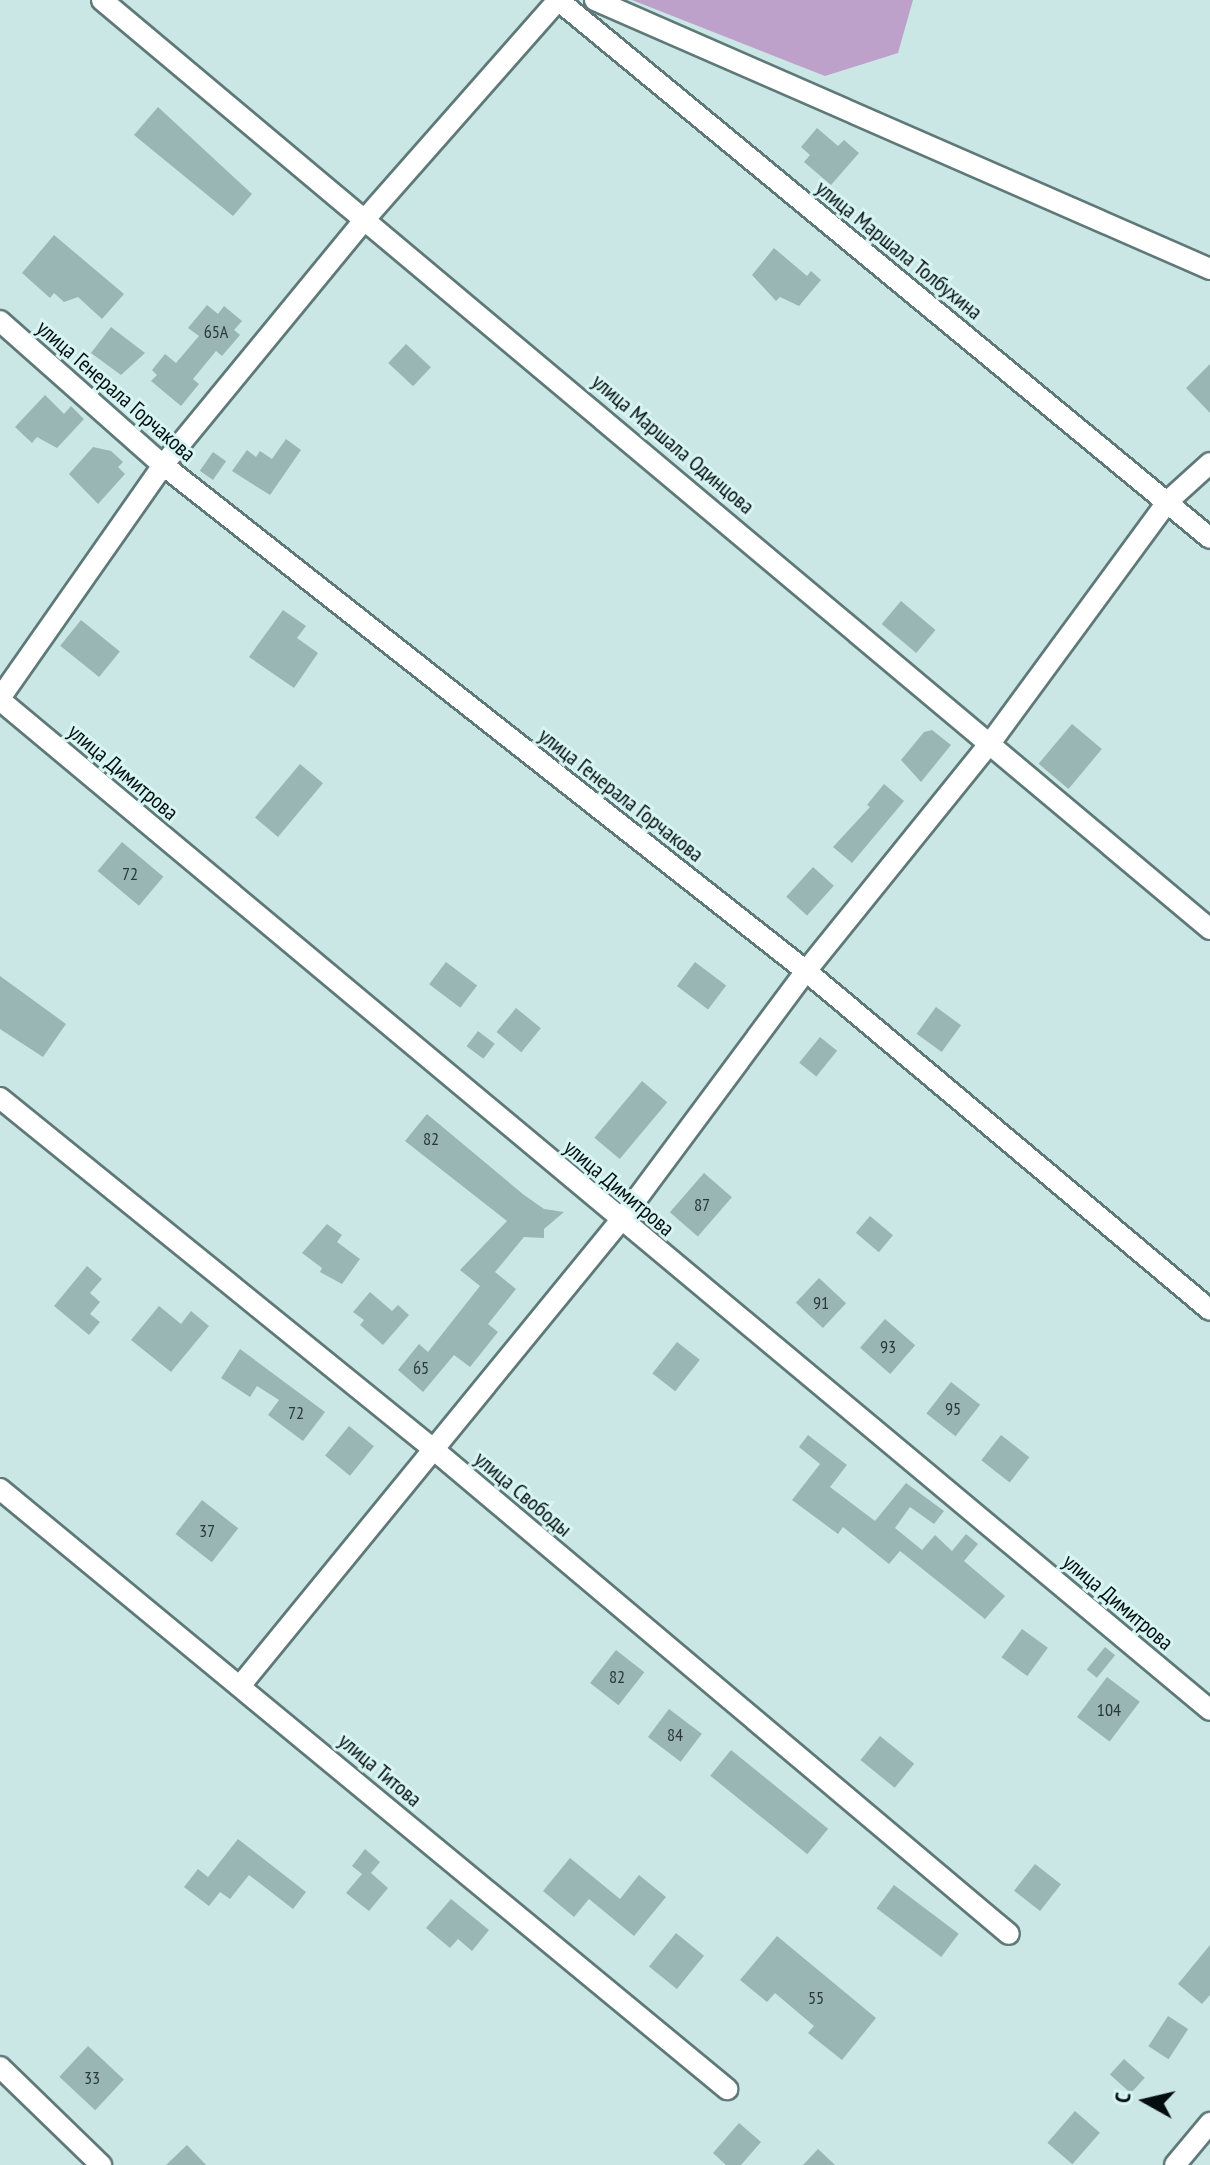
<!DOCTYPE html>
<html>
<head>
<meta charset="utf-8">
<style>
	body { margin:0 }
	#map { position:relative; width:1210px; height:2165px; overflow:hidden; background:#cae7e6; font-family:"PT Sans Narrow",sans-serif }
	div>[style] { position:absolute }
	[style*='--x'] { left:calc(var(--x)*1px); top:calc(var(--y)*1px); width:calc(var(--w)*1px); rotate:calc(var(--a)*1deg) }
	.green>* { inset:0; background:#bea1cb }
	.building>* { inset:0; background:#99b5b4; transform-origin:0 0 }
	.roads { filter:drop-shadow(2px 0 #5f7978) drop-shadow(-2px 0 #5f7978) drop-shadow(0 2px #5f7978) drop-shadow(0 -2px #5f7978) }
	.street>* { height:20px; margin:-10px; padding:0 10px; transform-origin:10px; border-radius:10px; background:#fff }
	span { translate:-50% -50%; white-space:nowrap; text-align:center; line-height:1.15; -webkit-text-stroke:6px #d7f5f3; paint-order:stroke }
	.number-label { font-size:18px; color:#2a3838 }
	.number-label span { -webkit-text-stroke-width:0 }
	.street-label { font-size:22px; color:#050e0e }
	.north { position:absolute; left:1106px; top:2061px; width:80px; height:80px; -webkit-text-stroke:6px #d7f5f3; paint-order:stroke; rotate:278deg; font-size:22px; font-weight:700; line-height:32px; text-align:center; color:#050e0e }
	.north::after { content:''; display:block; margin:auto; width:28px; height:36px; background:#050e0e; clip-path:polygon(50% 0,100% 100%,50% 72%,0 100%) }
</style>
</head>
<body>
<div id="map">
	<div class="green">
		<i style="clip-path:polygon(632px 0,913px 0,898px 53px,825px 76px)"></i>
	</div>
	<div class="building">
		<i style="clip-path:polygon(158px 107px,252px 194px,233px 216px,134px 135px)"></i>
		<i style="clip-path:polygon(817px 128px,838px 146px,844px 140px,859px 153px,831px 185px,804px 162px,810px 155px,801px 147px)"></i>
		<i style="clip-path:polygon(54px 235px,124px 294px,102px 319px,78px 297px,64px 302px,54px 293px,50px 298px,22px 273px)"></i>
		<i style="clip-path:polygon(774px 248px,807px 276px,811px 271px,821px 280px,799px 306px,780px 297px,776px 301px,752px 275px)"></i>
		<i style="clip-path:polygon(207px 305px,218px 314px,224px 306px,242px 321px,234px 330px,240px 335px,222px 356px,216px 351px,193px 379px,199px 384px,181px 406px,151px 381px,157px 375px,152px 370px,165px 354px,176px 363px,199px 336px,188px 328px)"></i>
		<i style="clip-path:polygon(111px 327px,145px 353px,121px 375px,91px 353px)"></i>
		<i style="left:406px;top:344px;width:34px;height:26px;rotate:43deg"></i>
		<i style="clip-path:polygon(1210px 364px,1210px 413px,1186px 388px)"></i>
		<i style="clip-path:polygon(45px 395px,64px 414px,71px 406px,84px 419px,57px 448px,37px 437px,32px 443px,15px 427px)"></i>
		<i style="clip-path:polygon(286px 439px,301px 450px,270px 495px,232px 471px,247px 450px,256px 457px,260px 451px,272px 459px)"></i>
		<i style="clip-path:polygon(93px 447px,111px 451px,123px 462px,118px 467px,125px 474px,98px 504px,69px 474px)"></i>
		<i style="left:213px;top:452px;width:16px;height:23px;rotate:35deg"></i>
		<i style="left:901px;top:601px;width:45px;height:30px;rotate:40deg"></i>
		<i style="clip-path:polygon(283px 610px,306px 626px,297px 638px,318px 653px,294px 688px,249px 657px)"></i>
		<i style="left:81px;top:620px;width:50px;height:33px;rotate:39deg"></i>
		<i style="left:1072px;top:724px;width:39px;height:52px;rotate:40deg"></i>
		<i style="clip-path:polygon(932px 730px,951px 745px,921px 782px,901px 760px,924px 732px)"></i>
		<i style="left:300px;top:764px;width:30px;height:70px;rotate:40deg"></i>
		<i style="clip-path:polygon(884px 784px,904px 801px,852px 863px,833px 847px,870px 807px,867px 805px)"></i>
		<i style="left:122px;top:842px;width:54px;height:38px;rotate:40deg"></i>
		<i style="left:813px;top:867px;width:28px;height:40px;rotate:42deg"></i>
		<i style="left:446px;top:962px;width:39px;height:28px;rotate:37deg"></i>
		<i style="left:695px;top:962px;width:39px;height:30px;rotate:37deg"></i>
		<i style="clip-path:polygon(0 976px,66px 1024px,43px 1057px,0 1029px)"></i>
		<i style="left:936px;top:1007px;width:31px;height:33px;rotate:36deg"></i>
		<i style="left:516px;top:1008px;width:32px;height:31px;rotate:39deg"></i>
		<i style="left:478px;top:1031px;width:21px;height:19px;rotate:37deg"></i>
		<i style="left:820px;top:1037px;width:22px;height:33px;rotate:39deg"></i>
		<i style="left:642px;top:1081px;width:33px;height:74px;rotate:40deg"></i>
		<i style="clip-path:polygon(427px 1114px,524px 1195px,544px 1209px,564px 1212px,544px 1229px,544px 1238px,524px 1237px,495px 1272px,516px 1289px,488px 1324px,498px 1332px,470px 1367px,454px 1355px,423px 1392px,398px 1370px,419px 1344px,428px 1352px,480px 1286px,460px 1270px,507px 1221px,405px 1141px)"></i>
		<i style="left:704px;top:1173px;width:37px;height:52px;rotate:41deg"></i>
		<i style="left:870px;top:1216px;width:30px;height:22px;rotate:40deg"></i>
		<i style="clip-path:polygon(327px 1224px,342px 1235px,337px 1242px,360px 1259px,342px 1284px,320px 1272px,322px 1268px,302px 1253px)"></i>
		<i style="clip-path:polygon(87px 1266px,102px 1279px,90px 1293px,100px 1302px,90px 1314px,100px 1322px,89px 1335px,54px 1306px)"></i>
		<i style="left:819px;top:1278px;width:37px;height:34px;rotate:43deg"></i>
		<i style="clip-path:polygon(370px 1292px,392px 1311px,398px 1305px,409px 1315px,383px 1345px,360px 1325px,364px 1320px,353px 1312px)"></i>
		<i style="clip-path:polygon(159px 1306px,181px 1324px,191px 1311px,209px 1326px,171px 1372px,131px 1340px)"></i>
		<i style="left:885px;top:1319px;width:40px;height:38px;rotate:41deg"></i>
		<i style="left:677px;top:1342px;width:29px;height:40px;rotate:38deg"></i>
		<i style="clip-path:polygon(240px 1349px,325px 1412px,303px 1441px,268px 1415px,279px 1400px,257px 1386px,250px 1397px,221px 1378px)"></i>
		<i style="left:951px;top:1382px;width:37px;height:40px;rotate:38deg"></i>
		<i style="left:349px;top:1426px;width:32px;height:38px;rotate:39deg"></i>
		<i style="clip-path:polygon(808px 1435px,847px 1465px,830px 1487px,875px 1521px,906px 1483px,944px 1511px,934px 1524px,910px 1507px,895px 1528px,922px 1550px,935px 1535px,952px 1551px,966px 1534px,978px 1544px,964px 1561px,1005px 1596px,985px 1619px,900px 1551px,889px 1564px,843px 1527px,838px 1534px,792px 1500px,820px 1464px,799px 1447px)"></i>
		<i style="left:1001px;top:1435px;width:36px;height:32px;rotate:38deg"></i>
		<i style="left:202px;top:1500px;width:46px;height:43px;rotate:38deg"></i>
		<i style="left:1022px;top:1629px;width:32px;height:35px;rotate:36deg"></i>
		<i style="left:1105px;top:1647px;width:13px;height:29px;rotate:39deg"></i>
		<i style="left:616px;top:1650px;width:36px;height:42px;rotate:38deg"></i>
		<i style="left:1107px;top:1677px;width:41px;height:50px;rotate:37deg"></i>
		<i style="left:669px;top:1709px;width:41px;height:35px;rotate:37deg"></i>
		<i style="left:880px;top:1736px;width:44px;height:31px;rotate:39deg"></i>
		<i style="left:731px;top:1750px;width:125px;height:33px;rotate:39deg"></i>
		<i style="clip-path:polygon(238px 1839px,306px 1892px,293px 1909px,249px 1875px,230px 1899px,220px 1892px,209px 1906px,184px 1887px,198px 1869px,208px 1877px)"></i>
		<i style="clip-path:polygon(365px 1849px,380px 1862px,371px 1873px,388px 1888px,369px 1911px,346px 1893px,362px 1874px,352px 1866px)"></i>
		<i style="clip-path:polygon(570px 1858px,620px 1899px,639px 1875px,666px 1897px,634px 1936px,589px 1899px,574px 1917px,543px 1891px)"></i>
		<i style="left:1035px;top:1864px;width:33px;height:34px;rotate:38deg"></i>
		<i style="left:894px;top:1885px;width:81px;height:29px;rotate:37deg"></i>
		<i style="clip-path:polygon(451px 1899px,489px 1930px,472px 1951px,458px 1939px,450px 1948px,426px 1928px)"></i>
		<i style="left:676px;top:1933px;width:36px;height:43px;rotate:39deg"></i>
		<i style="clip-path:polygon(777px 1936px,876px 2018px,842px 2060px,808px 2033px,814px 2026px,775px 1993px,767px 2002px,740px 1980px)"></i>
		<i style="clip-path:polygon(1210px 1945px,1210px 1995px,1202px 2004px,1178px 1984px)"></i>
		<i style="left:1168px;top:2016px;width:24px;height:36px;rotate:33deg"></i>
		<i style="left:88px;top:2046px;width:49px;height:42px;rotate:43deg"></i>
		<i style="left:1124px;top:2059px;width:28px;height:21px;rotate:42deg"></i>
		<i style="left:1075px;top:2111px;width:33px;height:42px;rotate:41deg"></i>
		<i style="clip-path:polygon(739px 2123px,761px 2142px,741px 2165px,726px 2165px,713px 2153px)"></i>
		<i style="clip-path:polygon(187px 2145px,206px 2165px,166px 2165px)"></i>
		<i style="clip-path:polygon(818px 2149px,835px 2165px,803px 2165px)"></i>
	</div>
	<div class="roads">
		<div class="street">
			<i style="--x:102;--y:0;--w:1446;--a:39.98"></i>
			<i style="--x:595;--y:0;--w:671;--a:23.62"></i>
			<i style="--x:0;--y:321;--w:217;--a:41.5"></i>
			<i style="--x:163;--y:465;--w:818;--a:38.2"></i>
			<i style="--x:806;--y:971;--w:527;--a:40"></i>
			<i style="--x:0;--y:698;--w:284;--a:-55"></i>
			<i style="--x:163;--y:465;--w:320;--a:-50.6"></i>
			<i style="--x:366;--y:218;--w:290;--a:-48.6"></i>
			<i style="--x:558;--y:0;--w:845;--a:39.53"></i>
			<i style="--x:0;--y:700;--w:1576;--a:39.85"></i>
			<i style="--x:0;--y:1098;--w:556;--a:39.01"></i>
			<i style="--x:432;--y:1448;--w:754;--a:40.11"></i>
			<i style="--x:0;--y:1489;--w:943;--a:39.53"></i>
			<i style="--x:240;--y:1686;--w:602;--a:-50.73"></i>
			<i style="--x:621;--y:1220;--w:310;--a:-53.4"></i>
			<i style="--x:806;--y:971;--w:294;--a:-51.1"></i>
			<i style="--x:991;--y:742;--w:298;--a:-53.7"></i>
			<i style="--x:1167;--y:502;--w:58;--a:-42.2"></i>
			<i style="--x:0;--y:2067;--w:141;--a:44.1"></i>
			<i style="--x:1175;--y:2165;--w:55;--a:-50.2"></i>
		</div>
	</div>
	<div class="number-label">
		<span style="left:216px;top:332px">65А</span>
		<span style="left:130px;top:874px">72</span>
		<span style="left:431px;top:1139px">82</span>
		<span style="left:702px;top:1205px">87</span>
		<span style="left:821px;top:1303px">91</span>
		<span style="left:888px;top:1347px">93</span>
		<span style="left:421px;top:1368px">65</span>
		<span style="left:953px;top:1409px">95</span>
		<span style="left:296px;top:1413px">72</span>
		<span style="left:207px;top:1531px">37</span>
		<span style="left:617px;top:1677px">82</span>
		<span style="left:1109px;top:1710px">104</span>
		<span style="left:675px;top:1735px">84</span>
		<span style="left:816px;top:1998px">55</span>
		<span style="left:92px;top:2078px">33</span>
	</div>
	<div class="street-label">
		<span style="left:899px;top:250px;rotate:39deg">улица Маршала Толбухина</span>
		<span style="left:116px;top:391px;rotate:41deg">улица Генерала Горчакова</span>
		<span style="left:673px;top:444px;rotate:40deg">улица Маршала Одинцова</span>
		<span style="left:123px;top:772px;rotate:40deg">улица Димитрова</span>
		<span style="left:621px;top:795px;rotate:38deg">улица Генерала Горчакова</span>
		<span style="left:619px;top:1188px;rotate:40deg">улица Димитрова</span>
		<span style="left:523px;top:1494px;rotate:40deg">улица Свободы</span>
		<span style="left:1118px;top:1602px;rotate:40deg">улица Димитрова</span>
		<span style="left:380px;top:1770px;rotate:40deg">улица Титова</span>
	</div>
	<div class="north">С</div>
</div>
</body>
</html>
